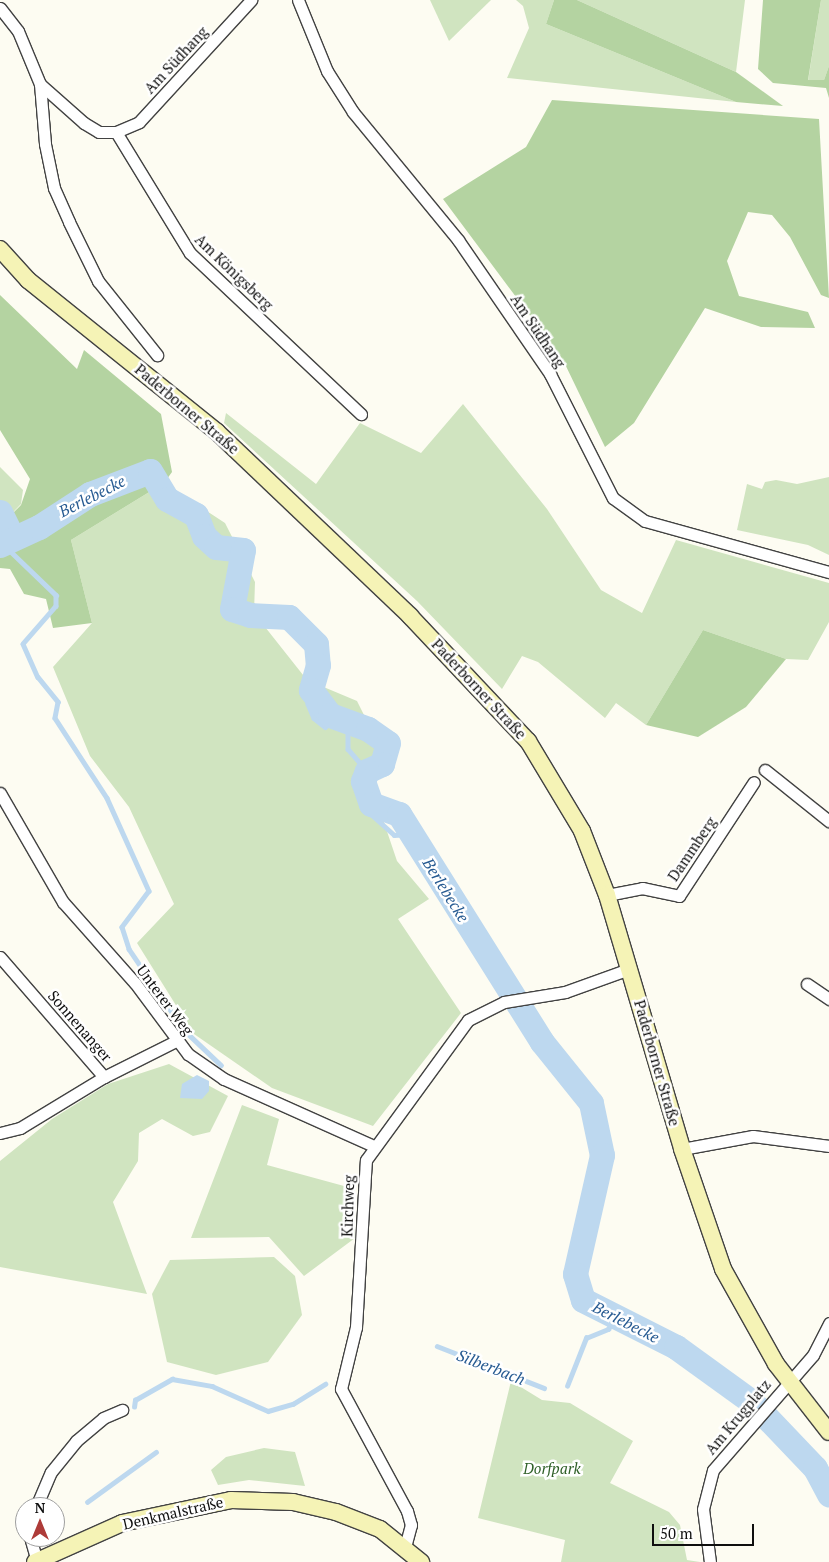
<!DOCTYPE html>
<html>
<head>
<meta charset="utf-8">
<style>
	body { margin:0 }
	#map { position:relative; width:829px; height:1562px; overflow:hidden; background:#fdfcf2; font-family:"PT Serif",serif }
	div>[style] { position:absolute }
	[style*='--x'] { left:calc(var(--x)*1px); top:calc(var(--y)*1px); width:calc(var(--w)*1px); rotate:calc(var(--a)*1deg) }
	.green>* { inset:0; background:#d0e4c0 }
	.forest>* { inset:0; background:#b4d3a1 }
	.water>* { inset:0; background:#bdd8ef }
	.stream>* { height:4.5px; margin:-2.25px; padding:0 2.25px; transform-origin:2.25px; border-radius:2.25px; background:#bdd8ef }
	.river>* { height:25px; margin:-12.5px; padding:0 12.5px; transform-origin:12.5px; border-radius:12.5px; background:#bdd8ef }
	.roads { filter:drop-shadow(1px 0 #424242) drop-shadow(-1px 0 #424242) drop-shadow(0 1px #424242) drop-shadow(0 -1px #424242) }
	.minor>* { height:11px; margin:-5.5px; padding:0 5.5px; transform-origin:5.5px; border-radius:5.5px; background:#fff }
	.secondary>* { height:16px; margin:-8px; padding:0 8px; transform-origin:8px; border-radius:8px; background:#f5f3b6 }
	span { translate:-50% -50%; white-space:nowrap; text-align:center; line-height:1.15; -webkit-text-stroke:5px #fff; paint-order:stroke }
	.street-label { font-size:15px; color:#0f0f0f }
	.park-label { font-size:15px; color:#2e5f27; font-style:italic }
	.water-label { font-size:16px; color:#275b92; font-style:italic }
	.north { position:absolute; left:15px; top:1497px; width:50px; height:50px; box-sizing:border-box; background:#fff; border:1px solid #9f9f9f; border-radius:50%; rotate:0deg; font-size:14px; font-weight:700; line-height:20px; text-align:center; color:#0f0f0f }
	.north::after { content:''; display:block; margin:auto; width:18px; height:22px; background:#ae3b38; clip-path:polygon(50% 0,100% 100%,50% 72%,0 100%) }
	.scale { position:absolute; left:652px; top:1524px; width:102px; height:22px; box-sizing:border-box; border:2px solid #0f0f0f; border-top:0; padding-left:6px; font-size:15px; line-height:18px; white-space:nowrap; color:#0f0f0f; -webkit-text-stroke:4px #fff; paint-order:stroke }
</style>
</head>
<body>
<div id="map">
	<div class="green">
		<i style="clip-path:polygon(430px 0,491px 0,449px 41px)"></i>
		<i style="clip-path:polygon(516px 0,554px 0,546px 24px,736px 102px,507px 78px,529px 28px,523px 6px)"></i>
		<i style="clip-path:polygon(577px 0,745px 0,736px 72px)"></i>
		<i style="clip-path:polygon(821px 0,829px 0,829px 66px,824px 80px,808px 81px)"></i>
		<i style="clip-path:polygon(463px 404px,547px 509px,601px 590px,642px 613px,676px 540px,829px 583px,829px 622px,808px 660px,786px 659px,703px 630px,646px 725px,616px 703px,605px 718px,538px 662px,522px 656px,502px 689px,417px 601px,224px 423px,226px 413px,316px 484px,360px 423px,421px 453px)"></i>
		<i style="clip-path:polygon(0 467px,23px 490px,21px 504px,0 526px)"></i>
		<i style="clip-path:polygon(829px 477px,829px 555px,808px 545px,737px 530px,747px 484px,762px 489px,765px 482px,776px 480px,797px 484px)"></i>
		<i style="clip-path:polygon(164px 483px,225px 523px,255px 582px,254px 613px,307px 680px,357px 701px,379px 745px,371px 784px,397px 861px,429px 899px,398px 919px,461px 1013px,373px 1126px,272px 1088px,194px 1034px,137px 943px,174px 904px,129px 807px,90px 756px,53px 667px,92px 623px,71px 540px)"></i>
		<i style="clip-path:polygon(169px 1064px,228px 1096px,210px 1132px,193px 1136px,162px 1119px,139px 1133px,138px 1161px,113px 1202px,147px 1294px,0 1267px,0 1161px,52px 1119px,108px 1084px)"></i>
		<i style="clip-path:polygon(242px 1105px,279px 1119px,267px 1165px,355px 1189px,355px 1238px,304px 1276px,269px 1237px,191px 1238px)"></i>
		<i style="clip-path:polygon(274px 1257px,295px 1276px,302px 1315px,268px 1362px,216px 1375px,167px 1362px,152px 1294px,170px 1260px)"></i>
		<i style="clip-path:polygon(511px 1381px,542px 1400px,570px 1403px,633px 1441px,610px 1483px,669px 1512px,680px 1525px,687px 1560px,700px 1562px,561px 1562px,565px 1540px,478px 1518px)"></i>
		<i style="clip-path:polygon(264px 1448px,295px 1452px,305px 1486px,249px 1480px,218px 1485px,211px 1470px,226px 1457px)"></i>
	</div>
	<div class="forest">
		<i style="clip-path:polygon(554px 0,577px 0,736px 72px,783px 106px,736px 102px,546px 24px)"></i>
		<i style="clip-path:polygon(763px 0,821px 0,808px 80px,824px 80px,829px 66px,829px 98px,826px 88px,773px 83px,758px 69px)"></i>
		<i style="clip-path:polygon(552px 100px,819px 119px,829px 298px,821px 295px,790px 237px,772px 215px,748px 212px,727px 261px,739px 296px,808px 312px,815px 328px,761px 327px,705px 308px,634px 423px,605px 447px,563px 360px,443px 199px,526px 147px)"></i>
		<i style="clip-path:polygon(0 295px,77px 369px,84px 350px,161px 414px,172px 472px,164px 483px,71px 540px,92px 623px,53px 628px,46px 599px,24px 594px,10px 569px,0 568px,0 526px,21px 505px,30px 479px,0 430px)"></i>
		<i style="clip-path:polygon(703px 630px,786px 659px,746px 707px,698px 737px,646px 725px)"></i>
	</div>
	<div class="water">
		<i style="clip-path:polygon(197px 1075px,209px 1081px,209px 1091px,202px 1099px,180px 1098px,182px 1084px)"></i>
	</div>
	<div class="stream">
		<i style="--x:3;--y:544;--w:74;--a:43.9"></i>
		<i style="--x:56;--y:595;--w:11;--a:90"></i>
		<i style="--x:56;--y:606;--w:50;--a:131"></i>
		<i style="--x:23;--y:644;--w:36;--a:66"></i>
		<i style="--x:38;--y:677;--w:32;--a:51"></i>
		<i style="--x:58;--y:702;--w:16;--a:101"></i>
		<i style="--x:55;--y:718;--w:95;--a:57"></i>
		<i style="--x:107;--y:798;--w:102;--a:65.7"></i>
		<i style="--x:149;--y:891;--w:45;--a:126.9"></i>
		<i style="--x:122;--y:927;--w:23;--a:72"></i>
		<i style="--x:129;--y:949;--w:98;--a:55.8"></i>
		<i style="--x:184;--y:1030;--w:51;--a:43.4"></i>
		<i style="--x:311;--y:690;--w:14;--a:102"></i>
		<i style="--x:308;--y:704;--w:15;--a:67"></i>
		<i style="--x:314;--y:718;--w:14;--a:39"></i>
		<i style="--x:325;--y:727;--w:13;--a:-42"></i>
		<i style="--x:348;--y:725;--w:24;--a:90"></i>
		<i style="--x:348;--y:749;--w:29;--a:49"></i>
		<i style="--x:371;--y:804;--w:10;--a:90"></i>
		<i style="--x:371;--y:814;--w:31;--a:42"></i>
		<i style="--x:394;--y:835;--w:15;--a:-4"></i>
		<i style="--x:437;--y:1346;--w:115;--a:21.4"></i>
		<i style="--x:567;--y:1386;--w:52;--a:-68.4"></i>
		<i style="--x:586;--y:1338;--w:24;--a:-22"></i>
		<i style="--x:608;--y:1329;--w:15;--a:-58"></i>
		<i style="--x:134;--y:1407;--w:7;--a:-82"></i>
		<i style="--x:135;--y:1400;--w:43;--a:-29.6"></i>
		<i style="--x:172;--y:1379;--w:41;--a:9.9"></i>
		<i style="--x:212;--y:1386;--w:61;--a:24.1"></i>
		<i style="--x:268;--y:1411;--w:26;--a:-16"></i>
		<i style="--x:293;--y:1404;--w:38;--a:-32"></i>
		<i style="--x:87;--y:1502;--w:85;--a:-35.9"></i>
	</div>
	<div class="river">
		<i style="--x:0;--y:512;--w:28;--a:64"></i>
		<i style="--x:0;--y:545;--w:43;--a:-24.8"></i>
		<i style="--x:39;--y:527;--w:61;--a:-32.9"></i>
		<i style="--x:90;--y:494;--w:64;--a:-21"></i>
		<i style="--x:150;--y:471;--w:33;--a:59"></i>
		<i style="--x:167;--y:499;--w:33;--a:29"></i>
		<i style="--x:196;--y:515;--w:22;--a:69"></i>
		<i style="--x:204;--y:536;--w:16;--a:43"></i>
		<i style="--x:216;--y:547;--w:27;--a:6"></i>
		<i style="--x:243;--y:550;--w:60;--a:100.6"></i>
		<i style="--x:232;--y:609;--w:19;--a:18"></i>
		<i style="--x:250;--y:615;--w:39;--a:3"></i>
		<i style="--x:289;--y:617;--w:38;--a:45"></i>
		<i style="--x:316;--y:644;--w:21;--a:85"></i>
		<i style="--x:318;--y:665;--w:26;--a:106"></i>
		<i style="--x:311;--y:690;--w:31;--a:53"></i>
		<i style="--x:330;--y:715;--w:40;--a:20.2"></i>
		<i style="--x:368;--y:729;--w:24;--a:35"></i>
		<i style="--x:388;--y:743;--w:22;--a:106"></i>
		<i style="--x:382;--y:764;--w:17;--a:155"></i>
		<i style="--x:367;--y:771;--w:11;--a:112"></i>
		<i style="--x:363;--y:781;--w:24;--a:71"></i>
		<i style="--x:371;--y:804;--w:30;--a:20"></i>
		<i style="--x:399;--y:814;--w:269;--a:57.9"></i>
		<i style="--x:542;--y:1042;--w:78;--a:51.2"></i>
		<i style="--x:591;--y:1103;--w:53;--a:78.1"></i>
		<i style="--x:602;--y:1155;--w:122;--a:102.8"></i>
		<i style="--x:575;--y:1274;--w:27;--a:73"></i>
		<i style="--x:583;--y:1300;--w:104;--a:26.8"></i>
		<i style="--x:676;--y:1347;--w:94;--a:35.9"></i>
		<i style="--x:752;--y:1402;--w:91;--a:46.3"></i>
		<i style="--x:815;--y:1468;--w:30;--a:62"></i>
	</div>
	<div class="roads">
		<div class="minor">
			<i style="--x:298;--y:0;--w:77;--a:67.8"></i>
			<i style="--x:327;--y:71;--w:49;--a:57.6"></i>
			<i style="--x:353;--y:112;--w:166;--a:50.6"></i>
			<i style="--x:458;--y:240;--w:163;--a:55.5"></i>
			<i style="--x:550;--y:374;--w:139;--a:63.1"></i>
			<i style="--x:613;--y:498;--w:39;--a:36"></i>
			<i style="--x:645;--y:521;--w:191;--a:15.5"></i>
			<i style="--x:0;--y:8;--w:29;--a:52"></i>
			<i style="--x:18;--y:31;--w:57;--a:67.5"></i>
			<i style="--x:40;--y:84;--w:59;--a:41.6"></i>
			<i style="--x:84;--y:123;--w:17;--a:31"></i>
			<i style="--x:99;--y:132;--w:17;--a:0"></i>
			<i style="--x:116;--y:132;--w:25;--a:-23"></i>
			<i style="--x:139;--y:122;--w:166;--a:-47.4"></i>
			<i style="--x:40;--y:84;--w:60;--a:85.2"></i>
			<i style="--x:45;--y:144;--w:45;--a:78.4"></i>
			<i style="--x:54;--y:188;--w:37;--a:66"></i>
			<i style="--x:69;--y:222;--w:66;--a:63.8"></i>
			<i style="--x:98;--y:281;--w:95;--a:51.4"></i>
			<i style="--x:116;--y:132;--w:142;--a:58.6"></i>
			<i style="--x:190;--y:253;--w:235;--a:43.3"></i>
			<i style="--x:765;--y:770;--w:82;--a:38.6"></i>
			<i style="--x:0;--y:793;--w:126;--a:60"></i>
			<i style="--x:63;--y:902;--w:108;--a:48.4"></i>
			<i style="--x:135;--y:983;--w:89;--a:53.3"></i>
			<i style="--x:188;--y:1054;--w:44;--a:34.8"></i>
			<i style="--x:224;--y:1079;--w:164;--a:24.1"></i>
			<i style="--x:607;--y:895;--w:36;--a:-11"></i>
			<i style="--x:642;--y:888;--w:38;--a:12"></i>
			<i style="--x:679;--y:896;--w:136;--a:-56.7"></i>
			<i style="--x:0;--y:957;--w:159;--a:49.1"></i>
			<i style="--x:104;--y:1077;--w:80;--a:-26.6"></i>
			<i style="--x:807;--y:984;--w:27;--a:34"></i>
			<i style="--x:0;--y:1133;--w:21;--a:-14"></i>
			<i style="--x:20;--y:1128;--w:98;--a:-31.3"></i>
			<i style="--x:682;--y:1149;--w:72;--a:-10.4"></i>
			<i style="--x:753;--y:1136;--w:77;--a:7.5"></i>
			<i style="--x:36;--y:1507;--w:38;--a:-67"></i>
			<i style="--x:51;--y:1472;--w:40;--a:-51"></i>
			<i style="--x:76;--y:1441;--w:35;--a:-40"></i>
			<i style="--x:103;--y:1418;--w:21;--a:-23"></i>
			<i style="--x:30;--y:1537;--w:25;--a:74"></i>
			<i style="--x:405;--y:1547;--w:23;--a:-75"></i>
			<i style="--x:411;--y:1525;--w:15;--a:-106"></i>
			<i style="--x:407;--y:1511;--w:139;--a:-118.4"></i>
			<i style="--x:341;--y:1389;--w:64;--a:-76.4"></i>
			<i style="--x:356;--y:1327;--w:167;--a:-86.6"></i>
			<i style="--x:366;--y:1160;--w:173;--a:-53.9"></i>
			<i style="--x:468;--y:1020;--w:40;--a:-26.6"></i>
			<i style="--x:504;--y:1002;--w:62;--a:-9.3"></i>
			<i style="--x:565;--y:992;--w:68;--a:-19.8"></i>
			<i style="--x:710;--y:1562;--w:53;--a:-97.5"></i>
			<i style="--x:703;--y:1509;--w:40;--a:-75.6"></i>
			<i style="--x:713;--y:1470;--w:152;--a:-49"></i>
			<i style="--x:813;--y:1355;--w:36;--a:-63"></i>
		</div>
		<div class="secondary">
			<i style="--x:0;--y:249;--w:42;--a:47.9"></i>
			<i style="--x:28;--y:280;--w:243;--a:38.8"></i>
			<i style="--x:217;--y:432;--w:267;--a:43.6"></i>
			<i style="--x:410;--y:616;--w:172;--a:46.7"></i>
			<i style="--x:528;--y:741;--w:105;--a:59"></i>
			<i style="--x:582;--y:831;--w:69;--a:68.7"></i>
			<i style="--x:607;--y:895;--w:265;--a:73.5"></i>
			<i style="--x:682;--y:1149;--w:127;--a:71.1"></i>
			<i style="--x:723;--y:1269;--w:109;--a:60.8"></i>
			<i style="--x:776;--y:1364;--w:86;--a:52.1"></i>
			<i style="--x:35;--y:1562;--w:95;--a:-24.1"></i>
			<i style="--x:122;--y:1523;--w:111;--a:-11.9"></i>
			<i style="--x:231;--y:1500;--w:62;--a:1.8"></i>
			<i style="--x:293;--y:1502;--w:44;--a:13.1"></i>
			<i style="--x:336;--y:1512;--w:47;--a:21.1"></i>
			<i style="--x:380;--y:1529;--w:53;--a:38.8"></i>
		</div>
	</div>
	<div class="street-label">
		<span style="left:176px;top:60px;rotate:-47deg">Am Südhang</span>
		<span style="left:234px;top:272px;rotate:44deg">Am Königsberg</span>
		<span style="left:538px;top:331px;rotate:56deg">Am Südhang</span>
		<span style="left:187px;top:409px;rotate:40deg">Paderborner Straße</span>
		<span style="left:479px;top:689px;rotate:47deg">Paderborner Straße</span>
		<span style="left:692px;top:849px;rotate:-56deg">Dammberg</span>
		<span style="left:165px;top:1000px;rotate:53deg">Unterer Weg</span>
		<span style="left:80px;top:1026px;rotate:49deg">Sonnenanger</span>
		<span style="left:657px;top:1063px;rotate:74deg">Paderborner Straße</span>
		<span style="left:348px;top:1206px;rotate:-88deg">Kirchweg</span>
		<span style="left:738px;top:1417px;rotate:-50deg">Am Krugplatz</span>
		<span style="left:173px;top:1513px;rotate:-13deg">Denkmalstraße</span>
	</div>
	<div class="park-label">
		<span style="left:552px;top:1469px">Dorfpark</span>
	</div>
	<div class="water-label">
		<span style="left:92px;top:496px;rotate:-27deg">Berlebecke</span>
		<span style="left:446px;top:890px;rotate:58deg">Berlebecke</span>
		<span style="left:626px;top:1322px;rotate:27deg">Berlebecke</span>
		<span style="left:491px;top:1367px;rotate:21deg">Silberbach</span>
	</div>
	<div class="north">N</div>
	<div class="scale">50 m</div>
</div>
</body>
</html>
